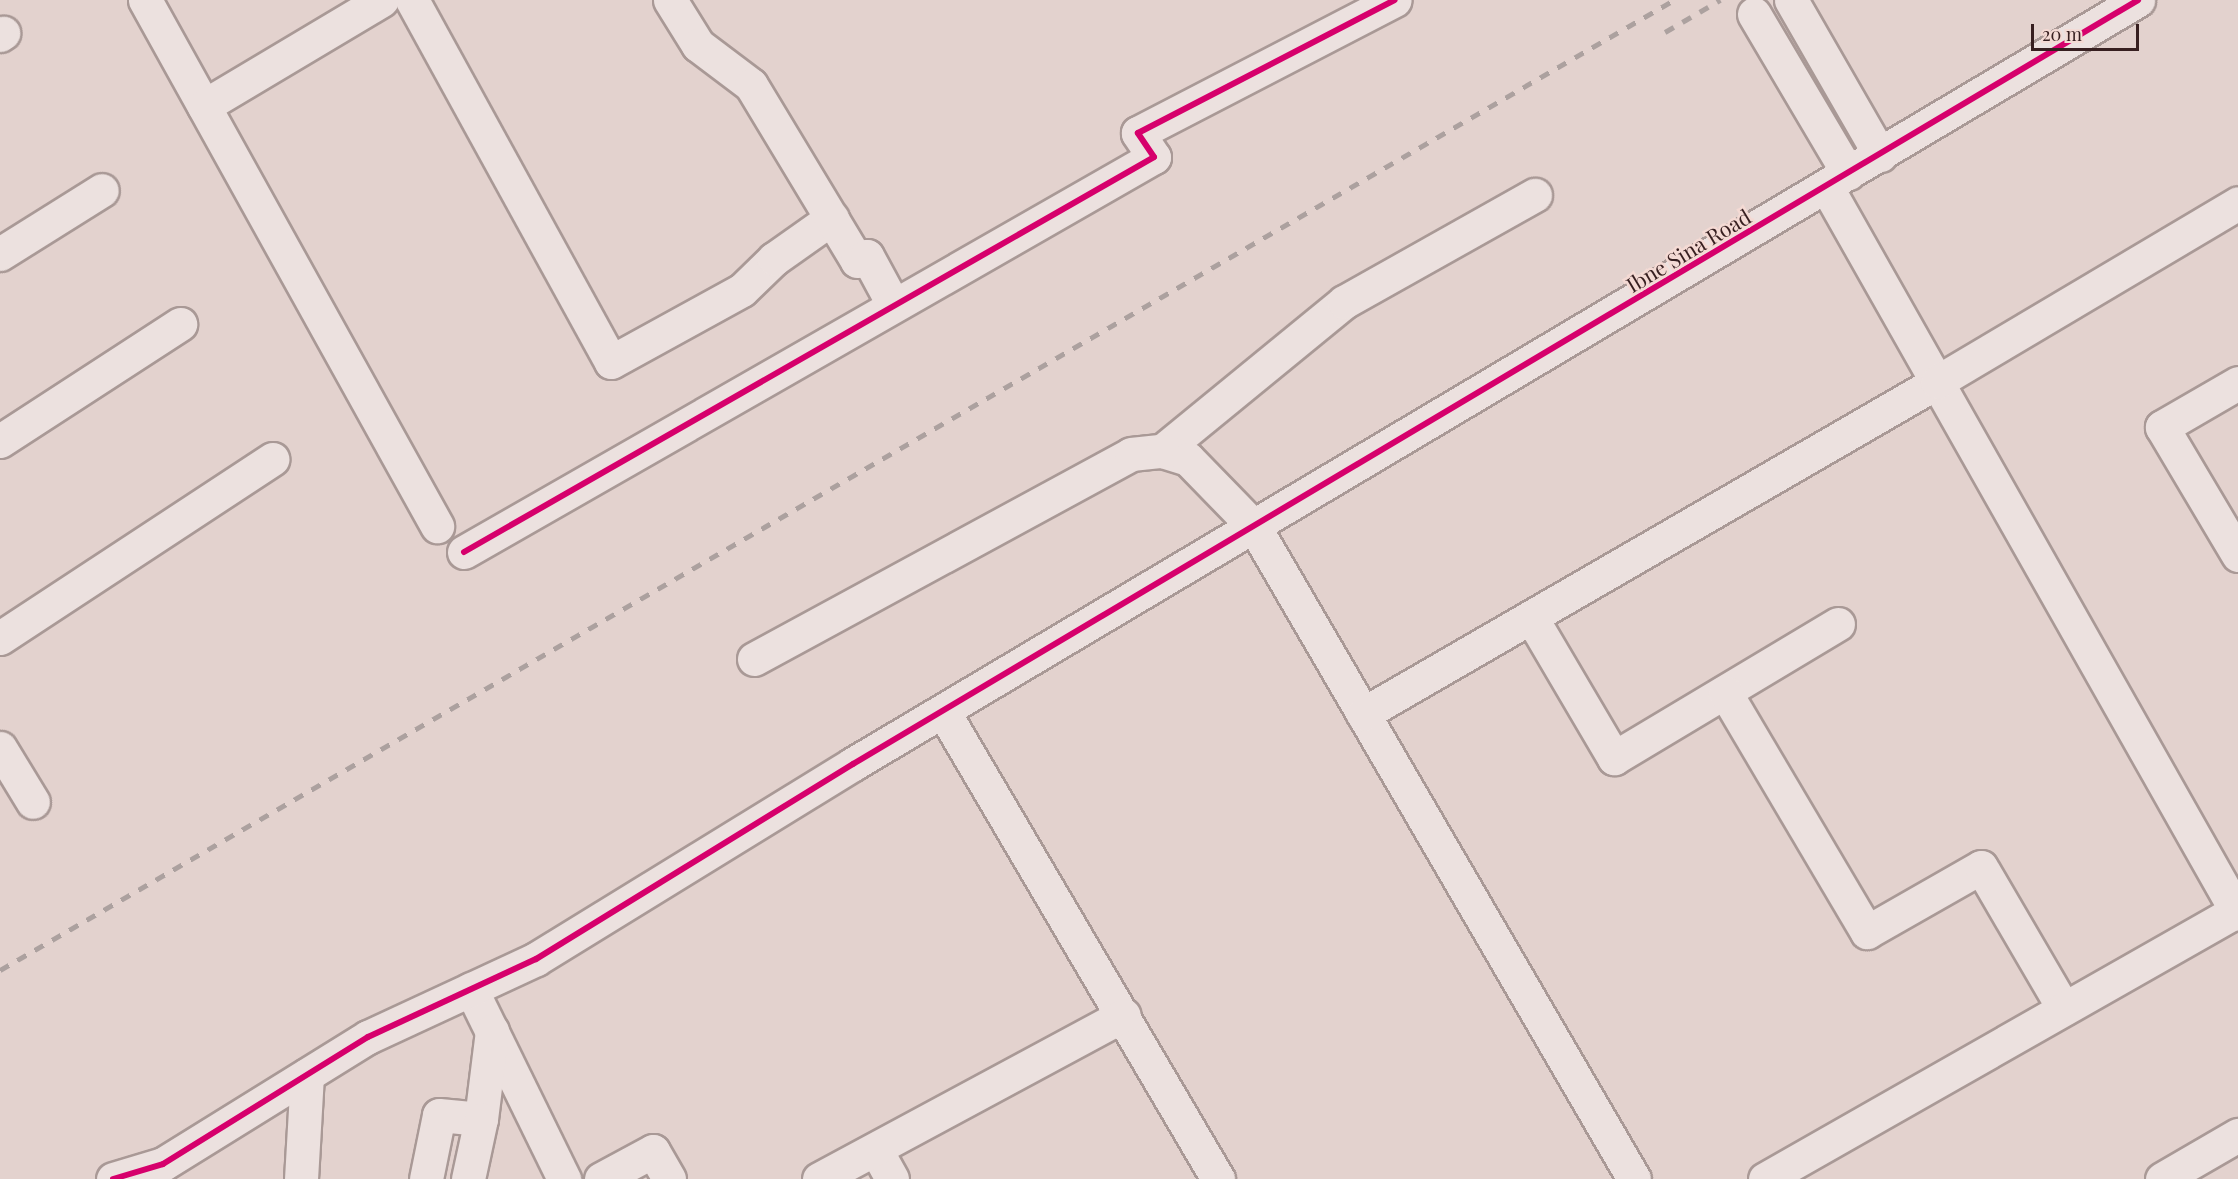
<!DOCTYPE html>
<html>
<head>
<meta charset="utf-8">
<style>
	body { margin:0 }
	#map { position:relative; width:2238px; height:1179px; overflow:hidden; background:#e3d2ce; font-family:"Playfair Display",serif }
	div>[style] { position:absolute }
	[style*='--x'] { left:calc(var(--x)*1px); top:calc(var(--y)*1px); width:calc(var(--w)*1px); rotate:calc(var(--a)*1deg) }
	.roads { filter:drop-shadow(2px 0 #a99996) drop-shadow(-2px 0 #a99996) drop-shadow(0 2px #a99996) drop-shadow(0 -2px #a99996) }
	.minor>* { height:33px; margin:-16.5px; padding:0 16.5px; transform-origin:16.5px; border-radius:16.5px; background:#ece1df }
	.rail>* { height:4.5px; margin-top:-2.25px; transform-origin:0; background:repeating-linear-gradient(90deg,#aca19f 0 10px,transparent 0 20px) }
	.cycleway>* { height:6px; margin:-3px; padding:0 3px; transform-origin:3px; border-radius:3px; background:#d6006c }
	span { translate:-50% -50%; white-space:nowrap; text-align:center; line-height:1.15; -webkit-text-stroke:5px #f4dad4; paint-order:stroke }
	.street-label { font-size:21px; color:#371f20 }
	.scale { position:absolute; left:2031px; top:24px; width:108px; height:27px; box-sizing:border-box; border:3px solid #371f20; border-top:0; padding-left:8px; font-size:18px; line-height:21px; white-space:nowrap; color:#371f20; -webkit-text-stroke:4px #f4dad4; paint-order:stroke }
</style>
</head>
<body>
<div id="map">
	<div class="roads">
		<div class="minor">
			<i style="--x:145;--y:0;--w:602;--a:60.96"></i>
			<i style="--x:412;--y:0;--w:413;--a:61.2"></i>
			<i style="--x:611;--y:362;--w:149;--a:-28.8"></i>
			<i style="--x:742;--y:290;--w:45;--a:-44.1"></i>
			<i style="--x:774;--y:259;--w:71;--a:-35.3"></i>
			<i style="--x:670;--y:0;--w:53;--a:58.1"></i>
			<i style="--x:698;--y:45;--w:66;--a:37"></i>
			<i style="--x:751;--y:85;--w:205;--a:58.9"></i>
			<i style="--x:857;--y:261;--w:11;--a:-27"></i>
			<i style="--x:867;--y:256;--w:55;--a:61.6"></i>
			<i style="--x:1791;--y:0;--w:179;--a:60.1"></i>
			<i style="--x:1754;--y:14;--w:185;--a:59.4"></i>
			<i style="--x:0;--y:35;--w:4;--a:-34"></i>
			<i style="--x:204;--y:106;--w:207;--a:-30.8"></i>
			<i style="--x:1826;--y:186;--w:836;--a:60.49"></i>
			<i style="--x:0;--y:254;--w:120;--a:-32.1"></i>
			<i style="--x:2238;--y:383;--w:88;--a:149.9"></i>
			<i style="--x:2162;--y:427;--w:149;--a:59.3"></i>
			<i style="--x:0;--y:441;--w:215;--a:-33"></i>
			<i style="--x:1162;--y:451;--w:235;--a:-39.3"></i>
			<i style="--x:1344;--y:302;--w:219;--a:-29.3"></i>
			<i style="--x:464;--y:552;--w:795;--a:-29.79"></i>
			<i style="--x:1154;--y:157;--w:29;--a:-124"></i>
			<i style="--x:1138;--y:133;--w:289;--a:-27.4"></i>
			<i style="--x:1531;--y:617;--w:164;--a:59.5"></i>
			<i style="--x:1614;--y:758;--w:261;--a:-30.9"></i>
			<i style="--x:0;--y:638;--w:326;--a:-33.3"></i>
			<i style="--x:754;--y:659;--w:429;--a:-28.5"></i>
			<i style="--x:1131;--y:454;--w:31;--a:-6"></i>
			<i style="--x:1162;--y:451;--w:27;--a:17"></i>
			<i style="--x:1188;--y:459;--w:96;--a:45.8"></i>
			<i style="--x:1255;--y:528;--w:753;--a:59.79"></i>
			<i style="--x:1725;--y:692;--w:279;--a:59.4"></i>
			<i style="--x:1867;--y:932;--w:131;--a:-29.7"></i>
			<i style="--x:1981;--y:867;--w:164;--a:59.7"></i>
			<i style="--x:943;--y:711;--w:543;--a:59.56"></i>
			<i style="--x:1363;--y:714;--w:663;--a:-30.04"></i>
			<i style="--x:1937;--y:382;--w:350;--a:-30.7"></i>
			<i style="--x:0;--y:748;--w:63;--a:58.6"></i>
			<i style="--x:471;--y:989;--w:212;--a:63.9"></i>
			<i style="--x:876;--y:1150;--w:33;--a:61"></i>
			<i style="--x:113;--y:1179;--w:52;--a:-16.7"></i>
			<i style="--x:163;--y:1164;--w:241;--a:-31.8"></i>
			<i style="--x:368;--y:1037;--w:185;--a:-24.9"></i>
			<i style="--x:536;--y:959;--w:372;--a:-31.6"></i>
			<i style="--x:853;--y:764;--w:1495;--a:-30.73"></i>
			<i style="--x:301;--y:1179;--w:104;--a:-86.7"></i>
			<i style="--x:426;--y:1179;--w:65;--a:-78.5"></i>
			<i style="--x:439;--y:1115;--w:42;--a:5.4"></i>
			<i style="--x:481;--y:1119;--w:89;--a:-82.9"></i>
			<i style="--x:468;--y:1179;--w:61;--a:-77.8"></i>
			<i style="--x:601;--y:1179;--w:59;--a:-28.3"></i>
			<i style="--x:653;--y:1151;--w:32;--a:60"></i>
			<i style="--x:819;--y:1179;--w:346;--a:-28.3"></i>
			<i style="--x:1765;--y:1179;--w:544;--a:-29.63"></i>
			<i style="--x:2162;--y:1179;--w:88;--a:-30.1"></i>
		</div>
	</div>
	<div class="rail">
		<i style="--x:1665;--y:32;--w:64;--a:-30.2"></i>
		<i style="--x:0;--y:970;--w:1935;--a:-30.09"></i>
	</div>
	<div class="cycleway">
		<i style="--x:464;--y:552;--w:795;--a:-29.79"></i>
		<i style="--x:1154;--y:157;--w:29;--a:-124"></i>
		<i style="--x:1138;--y:133;--w:289;--a:-27.4"></i>
		<i style="--x:113;--y:1179;--w:52;--a:-16.7"></i>
		<i style="--x:163;--y:1164;--w:241;--a:-31.8"></i>
		<i style="--x:368;--y:1037;--w:185;--a:-24.9"></i>
		<i style="--x:536;--y:959;--w:372;--a:-31.6"></i>
		<i style="--x:853;--y:764;--w:1495;--a:-30.73"></i>
	</div>
	<div class="street-label">
		<span style="left:1688px;top:250px;rotate:-31deg">Ibne Sina Road</span>
	</div>
	<div class="scale">20 m</div>
</div>
</body>
</html>
